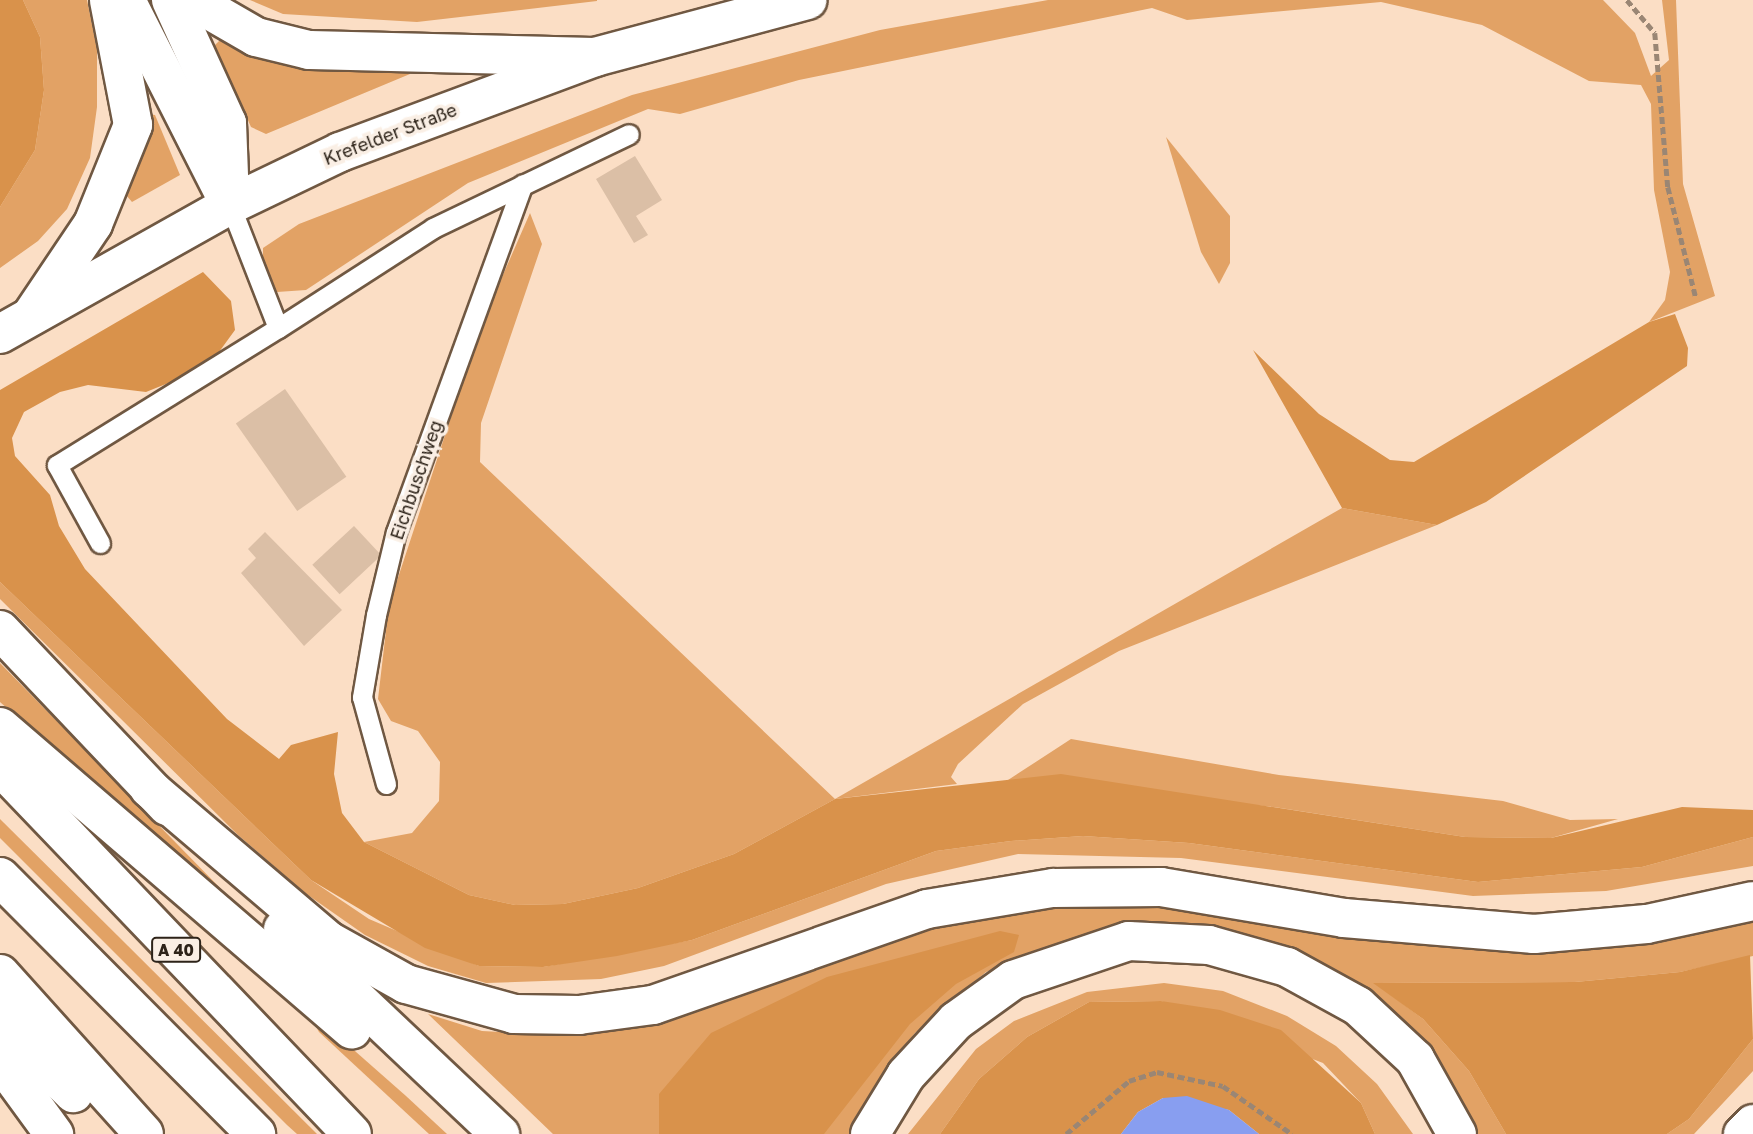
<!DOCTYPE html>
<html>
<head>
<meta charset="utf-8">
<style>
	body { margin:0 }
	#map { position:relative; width:1753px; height:1134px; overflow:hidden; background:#fbdec5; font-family:"Golos Text",sans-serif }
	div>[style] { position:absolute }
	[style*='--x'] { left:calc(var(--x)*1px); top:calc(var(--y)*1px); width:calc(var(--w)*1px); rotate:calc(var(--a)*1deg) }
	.green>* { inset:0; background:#e2a265 }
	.forest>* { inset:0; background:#d9924b }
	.water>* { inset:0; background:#889ef0 }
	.building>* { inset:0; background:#dbbfa6; transform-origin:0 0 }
	.path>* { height:4.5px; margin-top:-2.25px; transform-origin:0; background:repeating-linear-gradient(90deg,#9a8674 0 7px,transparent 0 10.5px) }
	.roads { filter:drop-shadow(2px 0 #705842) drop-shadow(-2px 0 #705842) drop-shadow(0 2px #705842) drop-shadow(0 -2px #705842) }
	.service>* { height:19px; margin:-9.5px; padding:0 9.5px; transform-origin:9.5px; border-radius:9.5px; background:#fff }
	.secondary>* { height:38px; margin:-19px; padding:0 19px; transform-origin:19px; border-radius:19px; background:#fff }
	.motorway>* { height:38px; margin:-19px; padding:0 19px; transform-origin:19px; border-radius:19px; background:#fff }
	span { translate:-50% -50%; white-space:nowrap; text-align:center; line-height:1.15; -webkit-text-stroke:7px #faefe5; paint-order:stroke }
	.shield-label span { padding:2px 5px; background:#faefe5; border:2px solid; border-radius:5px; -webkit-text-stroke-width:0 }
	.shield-label { font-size:16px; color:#2d2319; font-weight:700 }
	.street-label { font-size:18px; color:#2d2319 }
</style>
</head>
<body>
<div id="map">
	<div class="green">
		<i style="clip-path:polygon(23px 0,87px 0,97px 49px,97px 107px,90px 158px,67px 209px,38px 241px,0 268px,0 207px,35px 150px,44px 90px,40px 37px)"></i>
		<i style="clip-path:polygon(250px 0,597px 0,597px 1px,417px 22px,283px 14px)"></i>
		<i style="clip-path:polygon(1048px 0,1603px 0,1635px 33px,1651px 76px,1669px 60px,1662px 0,1676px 0,1683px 184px,1715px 296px,1649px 322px,1665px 300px,1670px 272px,1654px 190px,1651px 104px,1641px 85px,1589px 81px,1482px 25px,1381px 2px,1187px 20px,1152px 8px,799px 80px,680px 114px,648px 109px,468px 183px,306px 290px,277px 292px,263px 275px,263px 248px,299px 224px,632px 95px,880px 30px)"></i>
		<i style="clip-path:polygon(220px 40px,248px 53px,408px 66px,410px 74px,266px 134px,251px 127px,214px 46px)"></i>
		<i style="clip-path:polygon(147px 114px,155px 115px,180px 175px,132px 202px,126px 195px)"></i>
		<i style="clip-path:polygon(1166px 137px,1230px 216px,1230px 263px,1219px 284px,1201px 252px)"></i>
		<i style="clip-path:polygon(530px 213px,542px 244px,481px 423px,480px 462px,835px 799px,1342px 508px,1437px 525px,1119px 651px,1023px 704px,958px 764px,951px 777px,957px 784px,835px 799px,734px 854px,638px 888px,563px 904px,515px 905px,469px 895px,364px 842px,412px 833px,439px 801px,440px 762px,418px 731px,391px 721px,378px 699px,389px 605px,482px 323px)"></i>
		<i style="clip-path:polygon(0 582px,311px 880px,369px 919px,479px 966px,543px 967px,692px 940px,936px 851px,1011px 841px,1083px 836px,1189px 843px,1478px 882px,1642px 867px,1753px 837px,1753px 866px,1606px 891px,1473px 896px,1181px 858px,1018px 854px,886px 884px,664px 966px,601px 979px,486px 983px,428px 966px,365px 935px,305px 893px,238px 835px,0 599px)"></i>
		<i style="clip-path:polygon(0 663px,271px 940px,0 702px)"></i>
		<i style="clip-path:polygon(1071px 739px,1279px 775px,1503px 801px,1570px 820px,1618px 819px,1551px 838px,1465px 837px,1274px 807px,1005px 782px)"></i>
		<i style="clip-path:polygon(0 819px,121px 939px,317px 1134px,297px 1134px,287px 1125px,0 838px)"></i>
		<i style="clip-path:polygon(1156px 902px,1255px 913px,1753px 918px,1753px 956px,1680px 972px,1575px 982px,1375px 983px,1423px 1019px,1469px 1071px,1506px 1134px,1474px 1134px,1366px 994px,1133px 928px,1066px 940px,986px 972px,915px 1033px,887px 1067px,849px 1134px,553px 1134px,428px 1014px,482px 1031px,551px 1035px,632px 1026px,950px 919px,1059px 904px)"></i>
		<i style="clip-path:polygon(1164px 983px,1223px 991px,1287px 1016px,1336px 1046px,1377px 1084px,1413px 1134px,1375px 1134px,1361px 1103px,1323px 1063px,1161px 1001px,1089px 1002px,1027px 1037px,979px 1079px,940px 1134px,908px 1134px,976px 1049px,1014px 1021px,1087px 992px)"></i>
		<i style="clip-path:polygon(305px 1007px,406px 1096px,447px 1134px,429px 1134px,319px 1032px)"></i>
		<i style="clip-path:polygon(1753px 1039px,1753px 1071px,1694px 1134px,1667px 1134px,1689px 1119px)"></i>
	</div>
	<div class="forest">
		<i style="clip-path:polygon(0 0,23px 0,40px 37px,44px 90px,35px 150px,0 207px)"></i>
		<i style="clip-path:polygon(203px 272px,231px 301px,235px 330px,208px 367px,146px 392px,88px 385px,60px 392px,24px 412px,12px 438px,15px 456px,50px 495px,59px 526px,85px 569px,227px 719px,279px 759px,291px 745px,338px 732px,334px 774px,342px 813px,364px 842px,469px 895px,515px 905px,563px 904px,638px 888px,734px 854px,835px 799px,1061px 774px,1465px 837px,1551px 838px,1682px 807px,1753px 810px,1753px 837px,1642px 867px,1478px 882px,1189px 843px,1083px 836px,1011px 841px,936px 851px,692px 940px,617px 956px,543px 967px,479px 966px,425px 948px,311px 880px,0 582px,0 390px)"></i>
		<i style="clip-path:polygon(1675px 314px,1688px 348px,1687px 366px,1486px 502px,1437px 525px,1342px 508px,1253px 350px,1319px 414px,1390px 460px,1414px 462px,1649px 322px)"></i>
		<i style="clip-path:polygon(1000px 931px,1019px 935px,1014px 952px,956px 984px,910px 1024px,824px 1134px,659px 1134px,659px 1094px,711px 1033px,827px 977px)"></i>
		<i style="clip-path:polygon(1750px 955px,1753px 1039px,1689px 1119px,1667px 1134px,1506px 1134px,1469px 1071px,1423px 1019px,1373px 983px,1575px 982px,1680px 972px)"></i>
		<i style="clip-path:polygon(1161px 1001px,1220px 1010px,1281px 1030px,1361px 1103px,1375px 1134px,1259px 1134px,1229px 1110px,1163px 1098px,1138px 1112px,1121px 1134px,940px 1134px,979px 1079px,1027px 1037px,1089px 1002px)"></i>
	</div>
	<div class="water">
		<i style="clip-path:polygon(1187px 1096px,1229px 1110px,1259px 1134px,1121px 1134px,1138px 1112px,1163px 1098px)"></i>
	</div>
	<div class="building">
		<i style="clip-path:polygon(635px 156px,662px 200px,636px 216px,648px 235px,634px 243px,596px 179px)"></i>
		<i style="left:285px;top:389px;width:107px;height:60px;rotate:55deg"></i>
		<i style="left:354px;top:526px;width:40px;height:57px;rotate:47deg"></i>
		<i style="clip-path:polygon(265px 532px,342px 610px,304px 646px,241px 573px,256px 558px,248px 549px)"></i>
	</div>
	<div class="path">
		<i style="--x:1627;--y:0;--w:43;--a:49.7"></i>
		<i style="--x:1655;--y:33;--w:155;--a:85.2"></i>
		<i style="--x:1668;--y:187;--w:114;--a:75.8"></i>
		<i style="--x:1066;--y:1134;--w:82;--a:-40.1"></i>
		<i style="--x:1129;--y:1081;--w:29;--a:-18"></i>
		<i style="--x:1157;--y:1072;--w:67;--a:12"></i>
		<i style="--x:1223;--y:1086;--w:84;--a:34.8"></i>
	</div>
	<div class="roads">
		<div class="service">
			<i style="--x:278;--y:328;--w:184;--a:-32.8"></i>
			<i style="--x:433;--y:228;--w:217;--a:-25.6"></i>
			<i style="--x:100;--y:543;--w:89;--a:-118.9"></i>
			<i style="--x:57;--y:465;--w:260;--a:-31.8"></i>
			<i style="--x:278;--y:328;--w:132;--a:-111.3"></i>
			<i style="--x:386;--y:784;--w:90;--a:-105.4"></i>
			<i style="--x:362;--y:697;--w:83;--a:-80.3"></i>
			<i style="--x:376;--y:615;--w:85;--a:-76.5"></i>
			<i style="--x:396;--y:532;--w:370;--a:-70"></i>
		</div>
		<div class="secondary">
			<i style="--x:0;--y:334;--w:264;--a:-29.3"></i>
			<i style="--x:230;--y:205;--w:122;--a:-25.7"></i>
			<i style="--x:340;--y:152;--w:272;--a:-20.4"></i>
			<i style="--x:595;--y:57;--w:220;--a:-15"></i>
		</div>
		<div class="motorway">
			<i style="--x:126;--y:0;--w:230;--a:63.1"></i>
			<i style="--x:171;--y:0;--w:135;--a:65.5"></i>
			<i style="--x:227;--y:123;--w:77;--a:87.8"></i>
			<i style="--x:192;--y:0;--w:74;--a:30"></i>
			<i style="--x:256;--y:37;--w:55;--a:13.8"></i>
			<i style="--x:309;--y:50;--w:286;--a:1.4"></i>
			<i style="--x:31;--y:316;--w:111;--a:-56"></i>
			<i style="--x:93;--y:224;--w:107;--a:-68"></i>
			<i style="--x:133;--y:125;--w:127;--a:-100.9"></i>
			<i style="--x:0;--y:630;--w:243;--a:46.5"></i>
			<i style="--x:0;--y:727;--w:464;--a:40.7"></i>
			<i style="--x:0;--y:766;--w:509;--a:46.27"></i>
			<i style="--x:149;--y:788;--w:236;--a:40.4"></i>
			<i style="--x:329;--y:941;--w:88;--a:29.2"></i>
			<i style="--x:406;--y:984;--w:112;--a:15.5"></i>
			<i style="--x:514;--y:1014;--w:65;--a:0.9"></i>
			<i style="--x:579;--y:1015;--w:75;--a:-7.7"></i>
			<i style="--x:653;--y:1005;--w:290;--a:-19.3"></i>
			<i style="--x:927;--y:909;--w:128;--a:-9.5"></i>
			<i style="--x:1053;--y:888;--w:108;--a:-0.5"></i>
			<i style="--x:1161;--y:887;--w:186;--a:9.6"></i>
			<i style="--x:1344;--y:918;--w:191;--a:4.8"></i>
			<i style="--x:1534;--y:934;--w:113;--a:-5.1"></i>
			<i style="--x:1647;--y:924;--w:108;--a:-12.2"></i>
			<i style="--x:0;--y:877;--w:363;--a:45.1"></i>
			<i style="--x:283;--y:929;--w:299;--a:43.4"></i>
			<i style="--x:0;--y:974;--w:215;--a:48"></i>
			<i style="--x:0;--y:1021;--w:103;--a:44.6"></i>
			<i style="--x:0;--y:1060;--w:92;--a:53.9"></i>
			<i style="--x:870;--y:1134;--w:69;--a:-58.6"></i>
			<i style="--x:906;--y:1075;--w:74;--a:-47.2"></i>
			<i style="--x:956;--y:1021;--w:70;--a:-35.7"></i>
			<i style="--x:1013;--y:980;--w:122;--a:-18.6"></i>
			<i style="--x:1129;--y:941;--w:80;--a:2.9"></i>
			<i style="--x:1209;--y:945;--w:81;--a:15.8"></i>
			<i style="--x:1287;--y:967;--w:81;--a:28.8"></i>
			<i style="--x:1358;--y:1006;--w:78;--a:42.9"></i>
			<i style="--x:1415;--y:1059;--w:86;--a:60.8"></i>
			<i style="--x:1743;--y:1134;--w:14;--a:-45"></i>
		</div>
	</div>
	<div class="shield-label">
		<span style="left:176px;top:950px">A 40</span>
	</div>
	<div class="street-label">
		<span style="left:390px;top:134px;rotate:-21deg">Krefelder Straße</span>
		<span style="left:416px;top:480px;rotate:-71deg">Eichbuschweg</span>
	</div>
</div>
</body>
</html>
